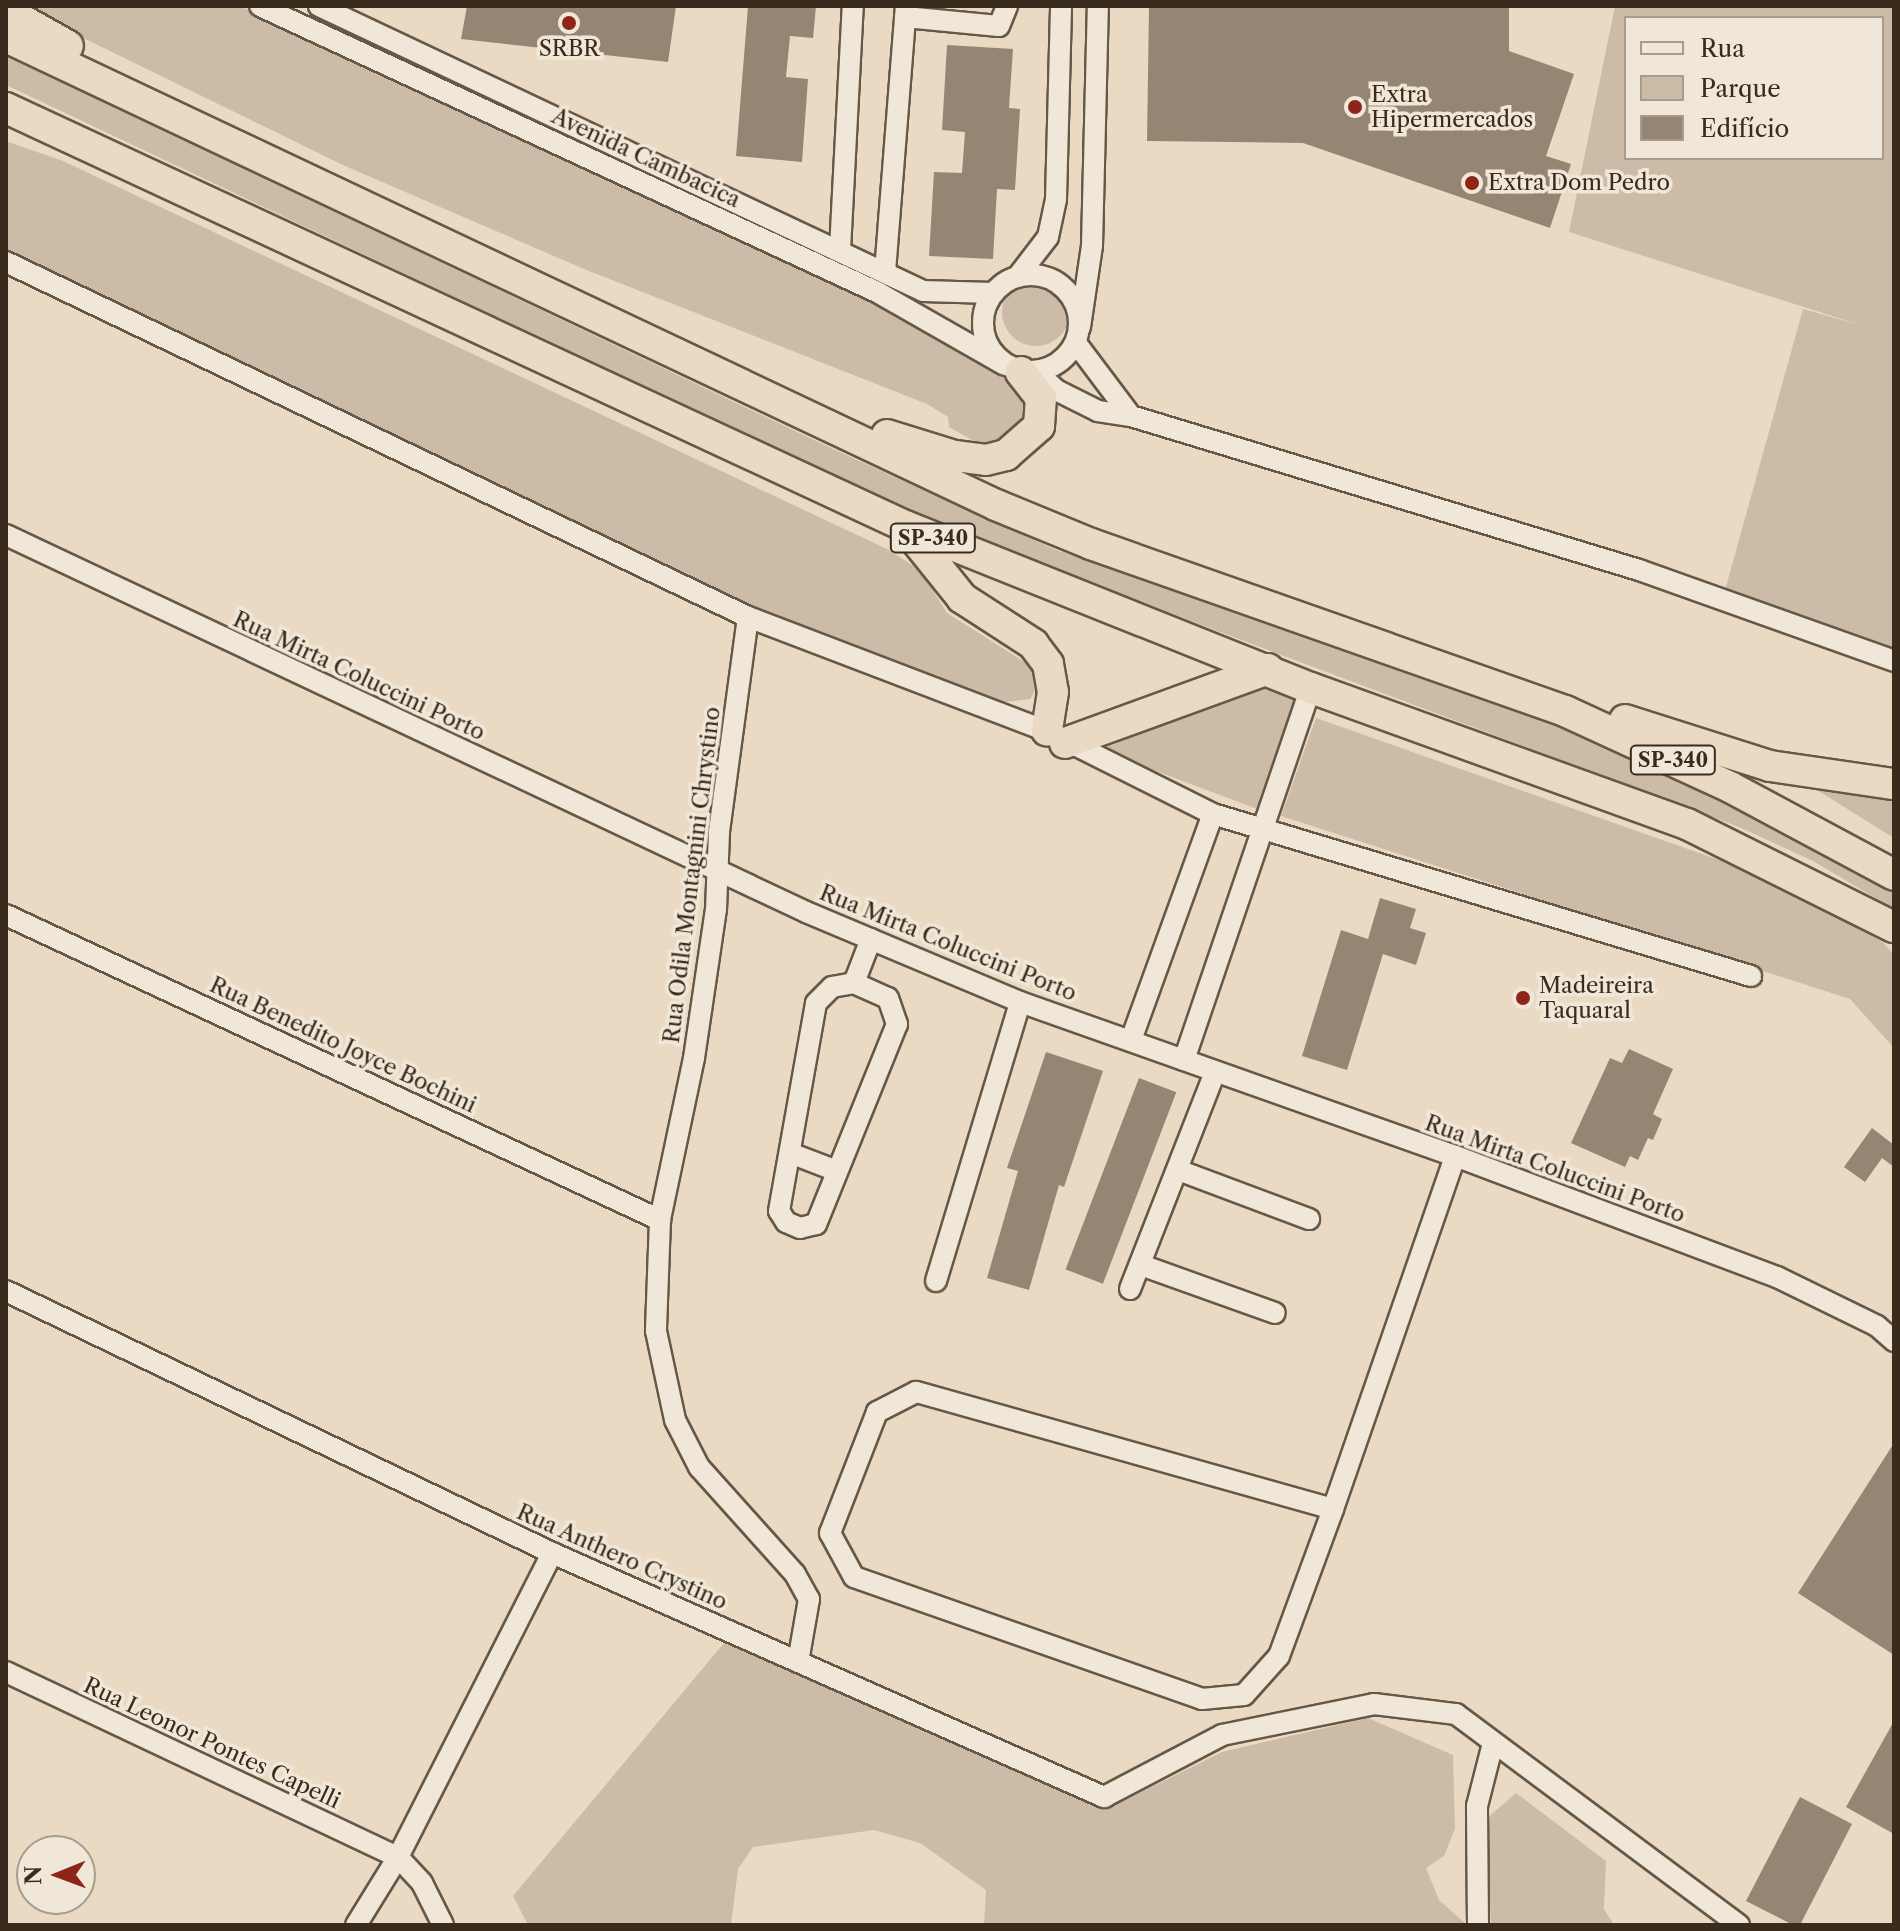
<!DOCTYPE html>
<html>
<head>
<meta charset="utf-8">
<style>
	body { margin:0 }
	#map { position:relative; width:1900px; height:1931px; overflow:hidden; background:#eadac3; font-family:"Libre Caslon Text",serif }
	div>[style] { position:absolute }
	[style*='--x'] { left:calc(var(--x)*1px); top:calc(var(--y)*1px); width:calc(var(--w)*1px); rotate:calc(var(--a)*1deg) }
	.green>* { inset:0; background:#ccbca7 }
	.round { border-radius:50% }
	.building>* { inset:0; background:#958673; transform-origin:0 0 }
	.roads { filter:drop-shadow(2px 0 #655846) drop-shadow(-2px 0 #655846) drop-shadow(0 2px #655846) drop-shadow(0 -2px #655846) }
	.minor>* { height:20px; margin:-10px; padding:0 10px; transform-origin:10px; border-radius:10px; background:#f1e7d8 }
	.minor>.ring { margin:-10px; padding:0; box-sizing:content-box; background:none; border:20px solid #f1e7d8; border-radius:50% }
	.highway>* { height:30px; margin:-15px; padding:0 15px; transform-origin:15px; border-radius:15px; background:#eadac3 }
	.dots>* { width:22px; height:22px; translate:-50% -50%; box-sizing:border-box; border:4px solid #f1e7d8; border-radius:50% }
	span { translate:-50% -50%; white-space:nowrap; text-align:center; line-height:1.15; -webkit-text-stroke:7px #f1e7d8; paint-order:stroke }
	.shield-label span { padding:2px 6px; background:#f1e7d8; border:2px solid; border-radius:6px; -webkit-text-stroke-width:0 }
	.shield-label { font-size:20px; color:#392c1d; font-weight:700 }
	.poi-label { font-size:22px; color:#392c1d }
	.left { translate:0 -50%; text-align:left }
	.street-label { font-size:22px; color:#392c1d }
	.frame { position:absolute; inset:0; border:8px solid #392c1d; pointer-events:none }
	.legend { position:absolute; left:1624px; top:16px; width:260px; height:144px; box-sizing:border-box; background:#f1e7d8; border:2px solid #a79c8d; margin:0; padding:10px 14px; list-style:none; font-size:24px; color:#392c1d }
	.legend li { display:flex; align-items:center; gap:16px; height:40px }
	.legend b { width:40px; border:2px solid #a79c8d }
	.north { position:absolute; left:16px; top:1835px; width:80px; height:80px; box-sizing:border-box; background:#f1e7d8; border:2px solid #a79c8d; border-radius:50%; rotate:269deg; font-size:22px; font-weight:700; line-height:32px; text-align:center; color:#392c1d }
	.north::after { content:''; display:block; margin:auto; width:28px; height:36px; background:#8f2418; clip-path:polygon(50% 0,100% 100%,50% 72%,0 100%) }
</style>
</head>
<body>
<div id="map">
	<div class="green">
		<i style="clip-path:polygon(18px 6px,240px 6px,873px 302px,1024px 383px,1028px 430px,986px 448px,949px 427px,948px 417px,927px 404px,584px 269px,345px 166px)"></i>
		<i style="clip-path:polygon(evenodd,1615px 6px,1894px 6px,1894px 656px,1722px 601px,1803px 309px,1860px 325px,1569px 232px,1615px 6px,1626px 18px,1882px 18px,1882px 158px,1626px 158px,1626px 18px)"></i>
		<i style="clip-path:polygon(6px 55px,833px 449px,1056px 550px,1500px 700px,1655px 762px,1894px 886px,1894px 909px,1813px 861px,1739px 827px,1074px 577px,853px 486px,6px 85px)"></i>
		<i style="clip-path:polygon(6px 141px,63px 161px,889px 550px,921px 571px,947px 613px,1031px 666px,1035px 691px,1030px 699px,1005px 702px,740px 602px,6px 250px)"></i>
		<i class="round" style="left:1002px;top:278px;width:68px;height:68px"></i>
		<i style="clip-path:polygon(1259px 684px,1301px 695px,1260px 810px,1100px 750px)"></i>
		<i style="clip-path:polygon(1316px 718px,1739px 867px,1883px 942px,1894px 955px,1894px 1048px,1850px 999px,1281px 816px)"></i>
		<i style="clip-path:polygon(1812px 787px,1894px 793px,1894px 838px)"></i>
		<i style="clip-path:polygon(724px 1643px,1114px 1806px,1222px 1752px,1368px 1718px,1453px 1755px,1455px 1829px,1444px 1856px,1426px 1868px,1439px 1900px,1467px 1925px,984px 1925px,986px 1890px,920px 1843px,874px 1830px,753px 1847px,738px 1869px,731px 1925px,528px 1925px,513px 1896px)"></i>
		<i style="clip-path:polygon(1516px 1793px,1606px 1861px,1604px 1909px,1614px 1925px,1491px 1925px,1485px 1820px)"></i>
	</div>
	<div class="building">
		<i style="clip-path:polygon(467px 6px,676px 6px,668px 62px,461px 39px)"></i>
		<i style="clip-path:polygon(748px 6px,816px 6px,813px 38px,790px 36px,786px 77px,808px 79px,802px 162px,736px 156px)"></i>
		<i style="clip-path:polygon(1149px 6px,1509px 6px,1509px 51px,1574px 74px,1546px 156px,1571px 164px,1550px 228px,1303px 143px,1147px 141px)"></i>
		<i style="clip-path:polygon(947px 45px,1013px 49px,1009px 108px,1020px 109px,1015px 190px,997px 189px,993px 259px,929px 256px,934px 172px,962px 173px,965px 132px,942px 130px)"></i>
		<i style="clip-path:polygon(1380px 898px,1416px 909px,1410px 928px,1426px 933px,1416px 965px,1383px 954px,1347px 1070px,1302px 1056px,1341px 930px,1368px 939px)"></i>
		<i style="clip-path:polygon(1629px 1049px,1673px 1069px,1653px 1114px,1662px 1119px,1653px 1140px,1648px 1138px,1638px 1160px,1630px 1156px,1625px 1167px,1571px 1143px,1610px 1058px,1622px 1063px)"></i>
		<i style="clip-path:polygon(1046px 1052px,1103px 1071px,1064px 1187px,1059px 1185px,1029px 1290px,987px 1278px,1018px 1171px,1007px 1168px)"></i>
		<i style="left:1139px;top:1078px;width:40px;height:205px;rotate:21deg"></i>
		<i style="clip-path:polygon(1872px 1128px,1894px 1145px,1894px 1167px,1882px 1158px,1865px 1182px,1844px 1167px)"></i>
		<i style="clip-path:polygon(1894px 1443px,1894px 1655px,1798px 1593px)"></i>
		<i style="clip-path:polygon(1894px 1721px,1894px 1834px,1846px 1807px)"></i>
		<i style="clip-path:polygon(1800px 1797px,1852px 1824px,1800px 1925px,1793px 1925px,1746px 1901px)"></i>
	</div>
	<div class="roads">
		<div class="minor">
			<i style="--x:260;--y:6;--w:680;--a:24.87"></i>
			<i style="--x:877;--y:292;--w:147;--a:29.7"></i>
			<i style="--x:319;--y:6;--w:668;--a:25.26"></i>
			<i style="--x:923;--y:291;--w:70;--a:1.6"></i>
			<i style="--x:905;--y:17;--w:94;--a:5.5"></i>
			<i style="--x:999;--y:26;--w:22;--a:-68"></i>
			<i style="--x:840;--y:250;--w:244;--a:-87"></i>
			<i style="--x:6;--y:262;--w:823;--a:25.57"></i>
			<i style="--x:748;--y:617;--w:320;--a:20.9"></i>
			<i style="--x:1047;--y:731;--w:186;--a:26.6"></i>
			<i style="--x:1213;--y:814;--w:562;--a:16.76"></i>
			<i style="--x:885;--y:272;--w:267;--a:-85.5"></i>
			<i class="ring" style="left:983px;top:275px;width:76px;height:76px"></i>
			<i style="--x:1018;--y:276;--w:49;--a:-52.4"></i>
			<i style="--x:1048;--y:237;--w:39;--a:-78"></i>
			<i style="--x:1056;--y:199;--w:193;--a:-88.5"></i>
			<i style="--x:1080;--y:327;--w:82;--a:-81.6"></i>
			<i style="--x:1092;--y:246;--w:240;--a:-88.6"></i>
			<i style="--x:1076;--y:343;--w:91;--a:53"></i>
			<i style="--x:1038;--y:373;--w:25;--a:43"></i>
			<i style="--x:1056;--y:390;--w:47;--a:26.6"></i>
			<i style="--x:1098;--y:411;--w:33;--a:9"></i>
			<i style="--x:1131;--y:416;--w:531;--a:16.86"></i>
			<i style="--x:1639;--y:570;--w:271;--a:19.6"></i>
			<i style="--x:6;--y:535;--w:884;--a:25.23"></i>
			<i style="--x:806;--y:912;--w:232;--a:22.8"></i>
			<i style="--x:1020;--y:1002;--w:461;--a:19.5"></i>
			<i style="--x:1455;--y:1156;--w:344;--a:20.6"></i>
			<i style="--x:1777;--y:1277;--w:111;--a:26.1"></i>
			<i style="--x:1877;--y:1326;--w:23;--a:41"></i>
			<i style="--x:748;--y:617;--w:217;--a:97.7"></i>
			<i style="--x:719;--y:832;--w:77;--a:92.2"></i>
			<i style="--x:716;--y:909;--w:151;--a:98.4"></i>
			<i style="--x:694;--y:1058;--w:166;--a:101.9"></i>
			<i style="--x:660;--y:1220;--w:111;--a:92.1"></i>
			<i style="--x:656;--y:1331;--w:91;--a:77.9"></i>
			<i style="--x:675;--y:1420;--w:53;--a:62.9"></i>
			<i style="--x:699;--y:1467;--w:144;--a:48.1"></i>
			<i style="--x:795;--y:1574;--w:29;--a:61"></i>
			<i style="--x:809;--y:1599;--w:64;--a:99.9"></i>
			<i style="--x:6;--y:915;--w:722;--a:25"></i>
			<i style="--x:854;--y:983;--w:37;--a:24"></i>
			<i style="--x:888;--y:998;--w:28;--a:71"></i>
			<i style="--x:897;--y:1024;--w:216;--a:112"></i>
			<i style="--x:816;--y:1224;--w:16;--a:166"></i>
			<i style="--x:800;--y:1228;--w:15;--a:-157"></i>
			<i style="--x:786;--y:1222;--w:13;--a:-122"></i>
			<i style="--x:779;--y:1211;--w:211;--a:-79.9"></i>
			<i style="--x:816;--y:1003;--w:23;--a:-45"></i>
			<i style="--x:832;--y:987;--w:22;--a:-10"></i>
			<i style="--x:854;--y:983;--w:47;--a:-68.9"></i>
			<i style="--x:1131;--y:1040;--w:240;--a:-70.1"></i>
			<i style="--x:1184;--y:1060;--w:393;--a:-71.2"></i>
			<i style="--x:790;--y:1153;--w:50;--a:21"></i>
			<i style="--x:1178;--y:1170;--w:140;--a:20.5"></i>
			<i style="--x:1141;--y:1265;--w:142;--a:19.7"></i>
			<i style="--x:936;--y:1281;--w:291;--a:-73.2"></i>
			<i style="--x:1130;--y:1289;--w:233;--a:-68.6"></i>
			<i style="--x:6;--y:1291;--w:606;--a:25.63"></i>
			<i style="--x:552;--y:1553;--w:604;--a:23.85"></i>
			<i style="--x:1104;--y:1797;--w:133;--a:-27.7"></i>
			<i style="--x:1222;--y:1735;--w:155;--a:-11.5"></i>
			<i style="--x:1374;--y:1704;--w:83;--a:7"></i>
			<i style="--x:1456;--y:1714;--w:353;--a:36.7"></i>
			<i style="--x:1333;--y:1509;--w:433;--a:-164.3"></i>
			<i style="--x:916;--y:1392;--w:44;--a:152.9"></i>
			<i style="--x:877;--y:1412;--w:130;--a:111.2"></i>
			<i style="--x:830;--y:1533;--w:50;--a:61.4"></i>
			<i style="--x:854;--y:1577;--w:369;--a:19.3"></i>
			<i style="--x:1202;--y:1699;--w:42;--a:-5.4"></i>
			<i style="--x:1244;--y:1695;--w:52;--a:-48.1"></i>
			<i style="--x:1279;--y:1656;--w:157;--a:-69.8"></i>
			<i style="--x:1333;--y:1509;--w:373;--a:-70.9"></i>
			<i style="--x:6;--y:1672;--w:433;--a:25.3"></i>
			<i style="--x:398;--y:1857;--w:35;--a:47"></i>
			<i style="--x:422;--y:1883;--w:47;--a:63.4"></i>
			<i style="--x:356;--y:1925;--w:80;--a:-58.3"></i>
			<i style="--x:398;--y:1857;--w:341;--a:-63.1"></i>
			<i style="--x:1478;--y:1925;--w:119;--a:-90.5"></i>
			<i style="--x:1477;--y:1806;--w:65;--a:-75.7"></i>
		</div>
		<div class="highway">
			<i style="--x:6;--y:11;--w:71;--a:29.4"></i>
			<i style="--x:6;--y:37;--w:1095;--a:25.3"></i>
			<i style="--x:996;--y:505;--w:103;--a:22.3"></i>
			<i style="--x:1091;--y:544;--w:503;--a:19.41"></i>
			<i style="--x:1565;--y:711;--w:182;--a:24.7"></i>
			<i style="--x:1730;--y:787;--w:186;--a:28.2"></i>
			<i style="--x:6;--y:108;--w:991;--a:24.94"></i>
			<i style="--x:905;--y:526;--w:437;--a:21.8"></i>
			<i style="--x:1311;--y:688;--w:400;--a:19.9"></i>
			<i style="--x:1687;--y:824;--w:231;--a:26.5"></i>
			<i style="--x:887;--y:435;--w:71;--a:17.2"></i>
			<i style="--x:955;--y:456;--w:31;--a:7"></i>
			<i style="--x:986;--y:460;--w:21;--a:-14"></i>
			<i style="--x:1006;--y:455;--w:44;--a:-41.3"></i>
			<i style="--x:1039;--y:426;--w:28;--a:-86"></i>
			<i style="--x:1041;--y:398;--w:33;--a:-128"></i>
			<i style="--x:906;--y:528;--w:90;--a:51.3"></i>
			<i style="--x:962;--y:598;--w:85;--a:32.9"></i>
			<i style="--x:1033;--y:644;--w:25;--a:53"></i>
			<i style="--x:1048;--y:664;--w:28;--a:80"></i>
			<i style="--x:1053;--y:692;--w:39;--a:99"></i>
			<i style="--x:1625;--y:720;--w:152;--a:17.6"></i>
			<i style="--x:1770;--y:766;--w:125;--a:8.3"></i>
			<i style="--x:1065;--y:743;--w:216;--a:-20"></i>
		</div>
	</div>
	<div class="dots">
		<i style="left:569px;top:23px;background:#8f2418"></i>
		<i style="left:1355px;top:107px;background:#8f2418"></i>
		<i style="left:1472px;top:183px;background:#8f2418"></i>
		<i style="left:1523px;top:998px;background:#8f2418"></i>
	</div>
	<div class="shield-label">
		<span style="left:933px;top:538px">SP-340</span>
		<span style="left:1673px;top:760px">SP-340</span>
	</div>
	<div class="poi-label">
		<span style="left:569px;top:49px">SRBR</span>
		<span class="left" style="left:1371px;top:107px">Extra<br>Hipermercados</span>
		<span class="left" style="left:1488px;top:183px">Extra Dom Pedro</span>
		<span class="left" style="left:1539px;top:998px">Madeireira<br>Taquaral</span>
	</div>
	<div class="street-label">
		<span style="left:646px;top:158px;rotate:25deg">Avenida Cambacica</span>
		<span style="left:359px;top:676px;rotate:25deg">Rua Mirta Coluccini Porto</span>
		<span style="left:692px;top:875px;rotate:-83deg">Rua Odila Montagnini Chrystino</span>
		<span style="left:948px;top:943px;rotate:22deg">Rua Mirta Coluccini Porto</span>
		<span style="left:343px;top:1045px;rotate:25deg">Rua Benedito Joyce Bochini</span>
		<span style="left:1555px;top:1169px;rotate:20deg">Rua Mirta Coluccini Porto</span>
		<span style="left:622px;top:1557px;rotate:24deg">Rua Anthero Crystino</span>
		<span style="left:212px;top:1743px;rotate:25deg">Rua Leonor Pontes Capelli</span>
	</div>
	<div class="frame"></div>
	<ul class="legend">
	<li><b style="height:10px;background:#f1e7d8"></b>Rua</li>
	<li><b style="height:22px;background:#ccbca7"></b>Parque</li>
	<li><b style="height:22px;background:#958673"></b>Edifício</li>
	</ul>
	<div class="north">N</div>
</div>
</body>
</html>
